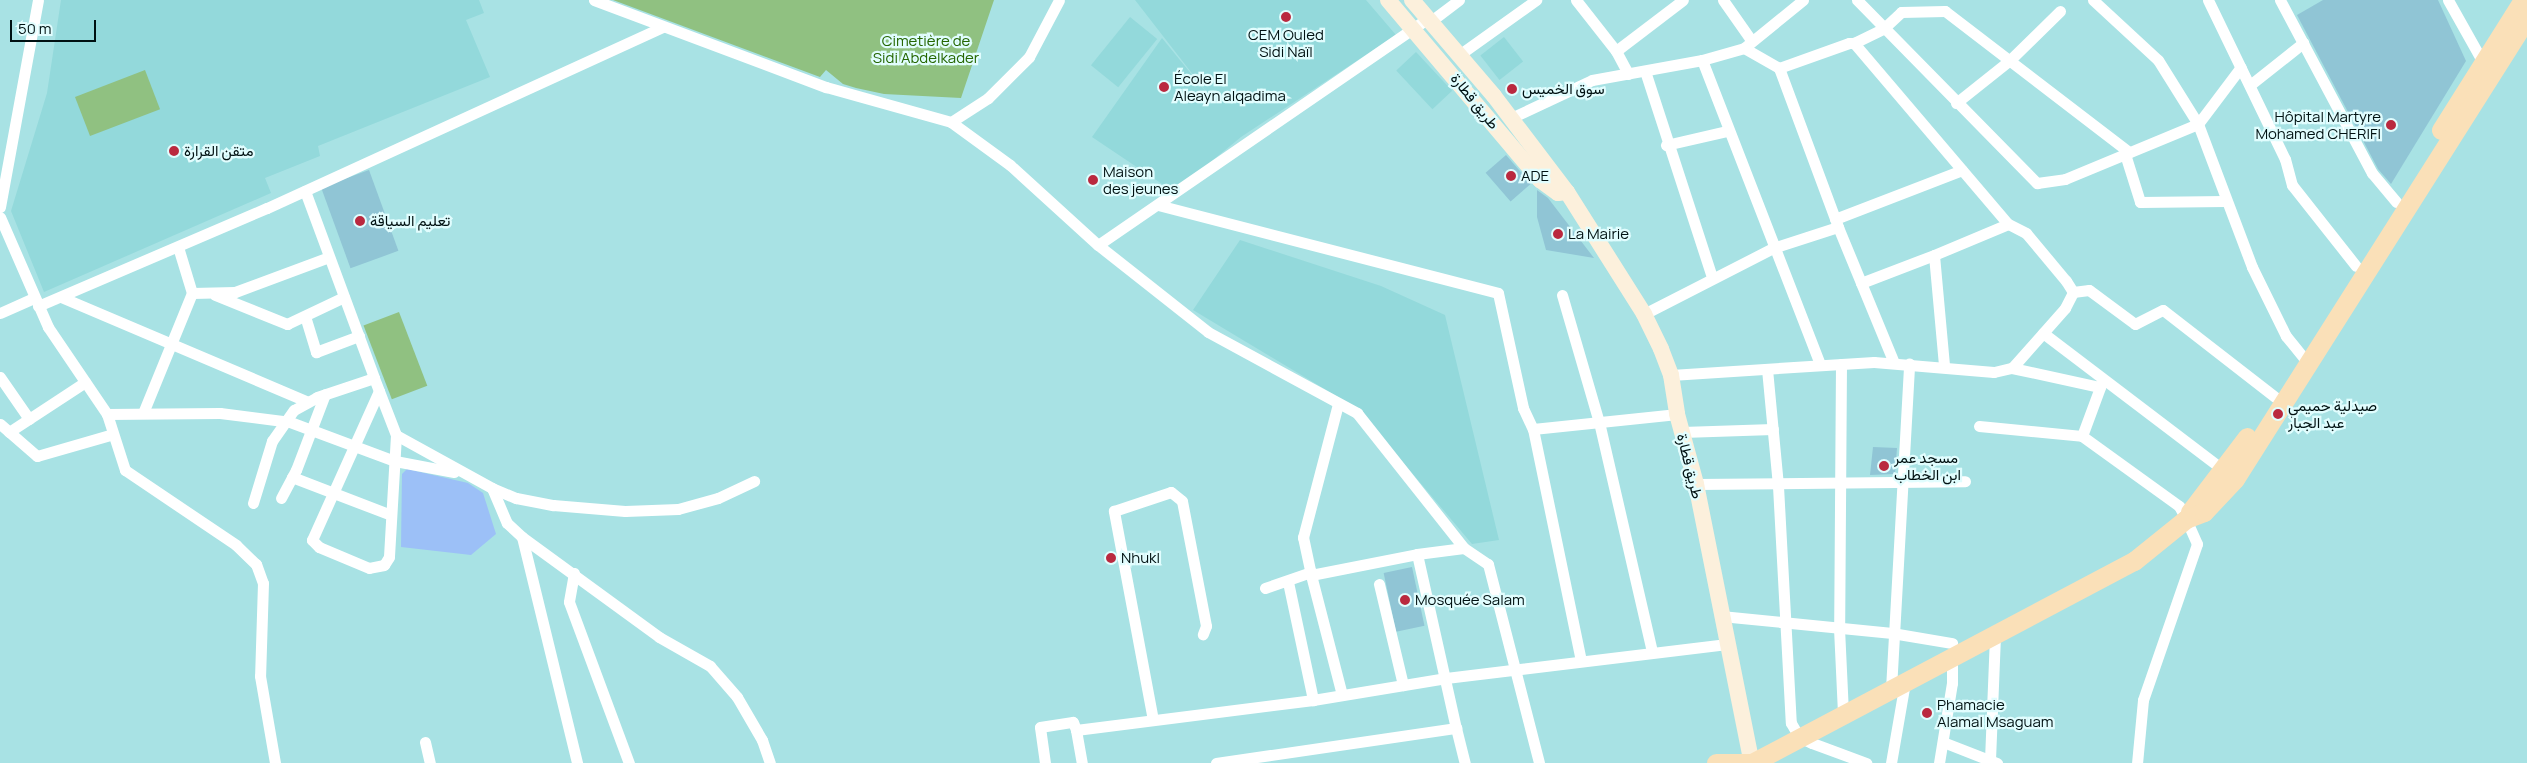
<!DOCTYPE html>
<html>
<head>
<meta charset="utf-8">
<style>
	body { margin:0 }
	#map { position:relative; width:2527px; height:763px; overflow:hidden; background:#a8e2e4; font-family:Manrope,Vazirmatn,sans-serif }
	div>[style] { position:absolute }
	[style*='--x'] { left:calc(var(--x)*1px); top:calc(var(--y)*1px); width:calc(var(--w)*1px); rotate:calc(var(--a)*1deg) }
	.built>* { inset:0; background:#93d9db; transform-origin:0 0 }
	.green>* { inset:0; background:#90c181; transform-origin:0 0 }
	.water>* { inset:0; background:#9cc0f7 }
	.building>* { inset:0; background:#90c5d5; transform-origin:0 0 }
	.minor>* { height:11px; margin:-5.5px; padding:0 5.5px; transform-origin:5.5px; border-radius:5.5px; background:#fff }
	.secondary>* { height:16px; margin:-8px; padding:0 8px; transform-origin:8px; border-radius:8px; background:#fcf0dc }
	.primary>* { height:19px; margin:-9.5px; padding:0 9.5px; transform-origin:9.5px; border-radius:9.5px; background:#fae0b8 }
	.dots>* { width:14px; height:14px; translate:-50% -50%; box-sizing:border-box; border:2px solid #e1fdfe; border-radius:50% }
	span { translate:-50% -50%; white-space:nowrap; text-align:center; line-height:1.15; -webkit-text-stroke:4.5px #e1fdfe; paint-order:stroke }
	.poi-label { font-size:15px; color:#001112 }
	.left { translate:0 -50%; text-align:left }
	.right { translate:-100% -50%; text-align:right }
	.park-label { font-size:15px; color:#256601 }
	.street-label { font-size:15px; color:#001112 }
	.scale { position:absolute; left:10px; top:20px; width:86px; height:22px; box-sizing:border-box; border:2px solid #001112; border-top:0; padding-left:6px; font-size:15px; line-height:18px; white-space:nowrap; color:#001112; -webkit-text-stroke:4px #e1fdfe; paint-order:stroke }
</style>
</head>
<body>
<div id="map">
	<div class="built">
		<i style="clip-path:polygon(61px 0,479px 0,484px 13px,466px 20px,490px 77px,318px 146px,320px 156px,265px 178px,271px 193px,44px 292px,11px 211px,47px 93px)"></i>
		<i style="clip-path:polygon(1135px 0,1366px 0,1396px 35px,1241px 137px,1174px 192px,1092px 137px,1162px 38px,1215px 103px)"></i>
		<i style="left:1130px;top:17px;width:35px;height:62px;rotate:39deg"></i>
		<i style="left:1504px;top:37px;width:31px;height:30px;rotate:52deg"></i>
		<i style="left:1416px;top:52px;width:53px;height:27px;rotate:47deg"></i>
		<i style="clip-path:polygon(1240px 240px,1381px 286px,1445px 315px,1499px 540px,1472px 544px,1358px 409px,1193px 310px)"></i>
	</div>
	<div class="green">
		<i style="clip-path:polygon(613px 0,994px 0,961px 98px,884px 94px,856px 88px,843px 84px,826px 70px,820px 77px)"></i>
		<i style="left:145px;top:70px;width:42px;height:75px;rotate:69deg"></i>
		<i style="left:399px;top:312px;width:79px;height:38px;rotate:69deg"></i>
	</div>
	<div class="water">
		<i style="clip-path:polygon(407px 469px,468px 483px,483px 493px,496px 534px,471px 555px,401px 547px,402px 474px)"></i>
	</div>
	<div class="building">
		<i style="clip-path:polygon(2323px 0,2438px 0,2466px 61px,2391px 184px,2378px 169px,2297px 15px)"></i>
		<i style="left:1506px;top:155px;width:38px;height:27px;rotate:49deg"></i>
		<i style="left:369px;top:170px;width:86px;height:51px;rotate:70deg"></i>
		<i style="clip-path:polygon(1537px 190px,1548px 198px,1594px 258px,1546px 250px,1537px 217px)"></i>
		<i style="clip-path:polygon(1873px 447px,1897px 448px,1895px 474px,1870px 475px)"></i>
		<i style="left:1412px;top:567px;width:60px;height:29px;rotate:78deg"></i>
	</div>
	<div class="minor">
		<i style="--x:594;--y:0;--w:248;--a:20.6"></i>
		<i style="--x:826;--y:87;--w:130;--a:15.6"></i>
		<i style="--x:951;--y:122;--w:73;--a:36.1"></i>
		<i style="--x:1010;--y:165;--w:119;--a:42.3"></i>
		<i style="--x:1098;--y:245;--w:140;--a:38.3"></i>
		<i style="--x:1208;--y:332;--w:170;--a:28.5"></i>
		<i style="--x:1357;--y:413;--w:172;--a:51.6"></i>
		<i style="--x:1464;--y:548;--w:29;--a:34"></i>
		<i style="--x:1488;--y:564;--w:205;--a:75.6"></i>
		<i style="--x:1576;--y:0;--w:65;--a:51.9"></i>
		<i style="--x:1616;--y:51;--w:26;--a:62"></i>
		<i style="--x:1723;--y:0;--w:49;--a:55"></i>
		<i style="--x:1857;--y:0;--w:257;--a:45.5"></i>
		<i style="--x:2037;--y:183;--w:28;--a:-8"></i>
		<i style="--x:2065;--y:179;--w:144;--a:-22.5"></i>
		<i style="--x:2198;--y:124;--w:71;--a:-53"></i>
		<i style="--x:2093;--y:0;--w:88;--a:42.7"></i>
		<i style="--x:2158;--y:60;--w:75;--a:58"></i>
		<i style="--x:2198;--y:124;--w:153;--a:69.3"></i>
		<i style="--x:2252;--y:267;--w:77;--a:63.8"></i>
		<i style="--x:2286;--y:336;--w:33;--a:51"></i>
		<i style="--x:2208;--y:0;--w:177;--a:64.2"></i>
		<i style="--x:2285;--y:159;--w:27;--a:75"></i>
		<i style="--x:2292;--y:185;--w:103;--a:51.7"></i>
		<i style="--x:2280;--y:0;--w:196;--a:62"></i>
		<i style="--x:2372;--y:173;--w:38;--a:50"></i>
		<i style="--x:2448;--y:0;--w:76;--a:60.7"></i>
		<i style="--x:1431;--y:21;--w:35;--a:-37"></i>
		<i style="--x:1854;--y:43;--w:32;--a:-26"></i>
		<i style="--x:1883;--y:29;--w:25;--a:-43"></i>
		<i style="--x:1901;--y:12;--w:44;--a:-1.3"></i>
		<i style="--x:1945;--y:11;--w:232;--a:37.5"></i>
		<i style="--x:1744;--y:48;--w:40;--a:29.7"></i>
		<i style="--x:1616;--y:51;--w:84;--a:-37.3"></i>
		<i style="--x:1459;--y:55;--w:95;--a:-35.5"></i>
		<i style="--x:1702;--y:60;--w:327;--a:68.8"></i>
		<i style="--x:1645;--y:71;--w:217;--a:72"></i>
		<i style="--x:2250;--y:85;--w:68;--a:-38.4"></i>
		<i style="--x:1956;--y:103;--w:69;--a:-38.5"></i>
		<i style="--x:2010;--y:60;--w:70;--a:-44.4"></i>
		<i style="--x:1511;--y:118;--w:89;--a:-25.1"></i>
		<i style="--x:1592;--y:80;--w:112;--a:-10.3"></i>
		<i style="--x:1702;--y:60;--w:44;--a:-15.9"></i>
		<i style="--x:1744;--y:48;--w:76;--a:-39.1"></i>
		<i style="--x:951;--y:122;--w:44;--a:-33"></i>
		<i style="--x:988;--y:98;--w:58;--a:-45"></i>
		<i style="--x:1029;--y:57;--w:64;--a:-62.2"></i>
		<i style="--x:1666;--y:145;--w:63;--a:-12.9"></i>
		<i style="--x:2125;--y:154;--w:50;--a:72.6"></i>
		<i style="--x:2140;--y:202;--w:85;--a:-0.7"></i>
		<i style="--x:305;--y:191;--w:199;--a:69.7"></i>
		<i style="--x:374;--y:378;--w:14;--a:69"></i>
		<i style="--x:379;--y:391;--w:47;--a:68.9"></i>
		<i style="--x:396;--y:435;--w:122;--a:93.3"></i>
		<i style="--x:389;--y:557;--w:9;--a:122"></i>
		<i style="--x:384;--y:565;--w:15;--a:169"></i>
		<i style="--x:369;--y:568;--w:54;--a:-157.2"></i>
		<i style="--x:319;--y:547;--w:10;--a:-135"></i>
		<i style="--x:312;--y:540;--w:163;--a:-65.8"></i>
		<i style="--x:1158;--y:205;--w:351;--a:14.5"></i>
		<i style="--x:1498;--y:293;--w:118;--a:77.7"></i>
		<i style="--x:1523;--y:408;--w:23;--a:65"></i>
		<i style="--x:1533;--y:429;--w:237;--a:78.3"></i>
		<i style="--x:0;--y:207;--w:210;--a:-79.6"></i>
		<i style="--x:0;--y:217;--w:120;--a:66.4"></i>
		<i style="--x:48;--y:327;--w:105;--a:55.9"></i>
		<i style="--x:107;--y:414;--w:59;--a:72.2"></i>
		<i style="--x:125;--y:470;--w:134;--a:34"></i>
		<i style="--x:236;--y:545;--w:28;--a:44"></i>
		<i style="--x:256;--y:564;--w:20;--a:70"></i>
		<i style="--x:263;--y:583;--w:93;--a:91.8"></i>
		<i style="--x:260;--y:676;--w:88;--a:80.2"></i>
		<i style="--x:1835;--y:219;--w:136;--a:-21.1"></i>
		<i style="--x:1098;--y:245;--w:401;--a:-34.5"></i>
		<i style="--x:1861;--y:283;--w:78;--a:-21"></i>
		<i style="--x:2073;--y:292;--w:16;--a:-7"></i>
		<i style="--x:2089;--y:290;--w:57;--a:36.5"></i>
		<i style="--x:2135;--y:324;--w:31;--a:-27"></i>
		<i style="--x:2163;--y:310;--w:142;--a:37.8"></i>
		<i style="--x:192;--y:293;--w:43;--a:-1.3"></i>
		<i style="--x:235;--y:292;--w:100;--a:-20.4"></i>
		<i style="--x:215;--y:295;--w:78;--a:21.9"></i>
		<i style="--x:287;--y:324;--w:63;--a:-25.3"></i>
		<i style="--x:1562;--y:295;--w:132;--a:73.8"></i>
		<i style="--x:1599;--y:422;--w:236;--a:77"></i>
		<i style="--x:61;--y:297;--w:268;--a:23"></i>
		<i style="--x:38;--y:306;--w:249;--a:-23.2"></i>
		<i style="--x:267;--y:208;--w:435;--a:-24.6"></i>
		<i style="--x:0;--y:313;--w:36;--a:-24"></i>
		<i style="--x:1644;--y:314;--w:145;--a:-27.1"></i>
		<i style="--x:1773;--y:248;--w:68;--a:-17.9"></i>
		<i style="--x:305;--y:316;--w:38;--a:73"></i>
		<i style="--x:316;--y:352;--w:46;--a:-20.4"></i>
		<i style="--x:2043;--y:333;--w:230;--a:37.2"></i>
		<i style="--x:1841;--y:364;--w:264;--a:90.4"></i>
		<i style="--x:1839;--y:628;--w:86;--a:87.3"></i>
		<i style="--x:1944;--y:365;--w:110;--a:-95.2"></i>
		<i style="--x:1934;--y:255;--w:80;--a:-22.7"></i>
		<i style="--x:2012;--y:368;--w:90;--a:12.2"></i>
		<i style="--x:1767;--y:369;--w:118;--a:84.6"></i>
		<i style="--x:1778;--y:486;--w:237;--a:86.9"></i>
		<i style="--x:1791;--y:723;--w:16;--a:60"></i>
		<i style="--x:1799;--y:737;--w:14;--a:25"></i>
		<i style="--x:1812;--y:743;--w:58;--a:20.3"></i>
		<i style="--x:1671;--y:375;--w:203;--a:-3.7"></i>
		<i style="--x:1874;--y:362;--w:120;--a:4.8"></i>
		<i style="--x:1994;--y:372;--w:18;--a:-13"></i>
		<i style="--x:2012;--y:368;--w:80;--a:-48.5"></i>
		<i style="--x:2065;--y:308;--w:18;--a:-63"></i>
		<i style="--x:2073;--y:292;--w:13;--a:-122"></i>
		<i style="--x:2066;--y:281;--w:62;--a:-129.8"></i>
		<i style="--x:2026;--y:233;--w:20;--a:-153"></i>
		<i style="--x:2008;--y:224;--w:238;--a:-130.4"></i>
		<i style="--x:1854;--y:43;--w:5;--a:180"></i>
		<i style="--x:1849;--y:43;--w:74;--a:160.3"></i>
		<i style="--x:1779;--y:68;--w:170;--a:69.6"></i>
		<i style="--x:1838;--y:227;--w:147;--a:67.6"></i>
		<i style="--x:0;--y:377;--w:51;--a:55.4"></i>
		<i style="--x:1338;--y:404;--w:138;--a:104.7"></i>
		<i style="--x:1303;--y:537;--w:39;--a:78"></i>
		<i style="--x:1311;--y:575;--w:108;--a:-11.2"></i>
		<i style="--x:1417;--y:554;--w:178;--a:77.4"></i>
		<i style="--x:143;--y:413;--w:130;--a:-67.8"></i>
		<i style="--x:192;--y:293;--w:48;--a:-106.9"></i>
		<i style="--x:107;--y:414;--w:113;--a:-0.5"></i>
		<i style="--x:220;--y:413;--w:71;--a:7.3"></i>
		<i style="--x:290;--y:422;--w:112;--a:20.4"></i>
		<i style="--x:395;--y:461;--w:60;--a:10.6"></i>
		<i style="--x:0;--y:424;--w:49;--a:40.9"></i>
		<i style="--x:37;--y:456;--w:79;--a:-16.1"></i>
		<i style="--x:1979;--y:426;--w:103;--a:5.5"></i>
		<i style="--x:2082;--y:436;--w:120;--a:35.8"></i>
		<i style="--x:2179;--y:506;--w:15;--a:62"></i>
		<i style="--x:2186;--y:519;--w:27;--a:66"></i>
		<i style="--x:2197;--y:544;--w:165;--a:109.1"></i>
		<i style="--x:2143;--y:700;--w:63;--a:95.4"></i>
		<i style="--x:1533;--y:429;--w:145;--a:-5.9"></i>
		<i style="--x:9;--y:432;--w:91;--a:-33.3"></i>
		<i style="--x:1682;--y:432;--w:91;--a:-1.9"></i>
		<i style="--x:396;--y:435;--w:110;--a:28.9"></i>
		<i style="--x:492;--y:488;--w:26;--a:23"></i>
		<i style="--x:516;--y:498;--w:38;--a:11"></i>
		<i style="--x:553;--y:505;--w:72;--a:4.8"></i>
		<i style="--x:625;--y:511;--w:53;--a:-2.2"></i>
		<i style="--x:678;--y:509;--w:41;--a:-15.4"></i>
		<i style="--x:718;--y:498;--w:40;--a:-25"></i>
		<i style="--x:2082;--y:436;--w:58;--a:-69.7"></i>
		<i style="--x:292;--y:477;--w:106;--a:21"></i>
		<i style="--x:1696;--y:484;--w:269;--a:-0.6"></i>
		<i style="--x:492;--y:488;--w:38;--a:67"></i>
		<i style="--x:507;--y:523;--w:21;--a:43"></i>
		<i style="--x:522;--y:537;--w:170;--a:36.1"></i>
		<i style="--x:659;--y:637;--w:59;--a:29.6"></i>
		<i style="--x:710;--y:666;--w:41;--a:48.9"></i>
		<i style="--x:737;--y:697;--w:50;--a:59.8"></i>
		<i style="--x:762;--y:740;--w:24;--a:71"></i>
		<i style="--x:281;--y:498;--w:32;--a:-62"></i>
		<i style="--x:296;--y:470;--w:81;--a:-69.1"></i>
		<i style="--x:253;--y:503;--w:65;--a:-73"></i>
		<i style="--x:272;--y:441;--w:38;--a:-55"></i>
		<i style="--x:294;--y:410;--w:26;--a:-29"></i>
		<i style="--x:317;--y:397;--w:60;--a:-18.4"></i>
		<i style="--x:522;--y:537;--w:233;--a:76.3"></i>
		<i style="--x:1417;--y:554;--w:47;--a:-7.3"></i>
		<i style="--x:574;--y:573;--w:29;--a:100"></i>
		<i style="--x:569;--y:602;--w:172;--a:69.6"></i>
		<i style="--x:1311;--y:575;--w:124;--a:75.5"></i>
		<i style="--x:1288;--y:582;--w:121;--a:78"></i>
		<i style="--x:1379;--y:584;--w:104;--a:76.6"></i>
		<i style="--x:1265;--y:588;--w:49;--a:-19.2"></i>
		<i style="--x:1721;--y:616;--w:172;--a:5.7"></i>
		<i style="--x:1892;--y:633;--w:61;--a:9.5"></i>
		<i style="--x:1891;--y:689;--w:326;--a:-86.8"></i>
		<i style="--x:1153;--y:720;--w:213;--a:-100.6"></i>
		<i style="--x:1114;--y:511;--w:60;--a:-18.4"></i>
		<i style="--x:1171;--y:492;--w:14;--a:39"></i>
		<i style="--x:1182;--y:501;--w:127;--a:79.1"></i>
		<i style="--x:1206;--y:626;--w:9;--a:111"></i>
		<i style="--x:1076;--y:730;--w:34;--a:80"></i>
		<i style="--x:425;--y:742;--w:22;--a:77"></i>
		<i style="--x:1943;--y:742;--w:58;--a:21.3"></i>
		<i style="--x:1990;--y:760;--w:124;--a:-87.7"></i>
		<i style="--x:1045;--y:763;--w:36;--a:-98"></i>
		<i style="--x:1040;--y:727;--w:33;--a:-9"></i>
		<i style="--x:1073;--y:722;--w:9;--a:69"></i>
		<i style="--x:1076;--y:730;--w:239;--a:-7.2"></i>
		<i style="--x:1313;--y:700;--w:135;--a:-9.4"></i>
		<i style="--x:1446;--y:678;--w:283;--a:-6.9"></i>
		<i style="--x:1216;--y:763;--w:243;--a:-8.3"></i>
		<i style="--x:1456;--y:728;--w:36;--a:76"></i>
		<i style="--x:1891;--y:763;--w:82;--a:-80.2"></i>
		<i style="--x:1939;--y:763;--w:81;--a:-80.8"></i>
		<i style="--x:1952;--y:683;--w:25;--a:-90"></i>
	</div>
	<div class="secondary">
		<i style="--x:1388;--y:0;--w:236;--a:49.8"></i>
		<i style="--x:1540;--y:180;--w:22;--a:36"></i>
		<i style="--x:1558;--y:193;--w:9;--a:-6"></i>
		<i style="--x:1412;--y:0;--w:126;--a:49.5"></i>
		<i style="--x:1494;--y:96;--w:121;--a:52.8"></i>
		<i style="--x:1567;--y:192;--w:144;--a:57.7"></i>
		<i style="--x:1644;--y:314;--w:39;--a:64"></i>
		<i style="--x:1661;--y:349;--w:28;--a:69"></i>
		<i style="--x:1671;--y:375;--w:39;--a:81"></i>
		<i style="--x:1677;--y:414;--w:73;--a:74.8"></i>
		<i style="--x:1696;--y:484;--w:285;--a:78.7"></i>
	</div>
	<div class="primary">
		<i style="--x:2441;--y:130;--w:154;--a:-57.8"></i>
		<i style="--x:2190;--y:512;--w:94;--a:-52.8"></i>
		<i style="--x:1716;--y:763;--w:36;--a:0"></i>
		<i style="--x:1752;--y:763;--w:432;--a:-27.9"></i>
		<i style="--x:2134;--y:561;--w:67;--a:-38.9"></i>
		<i style="--x:2186;--y:519;--w:19;--a:-21"></i>
		<i style="--x:2204;--y:512;--w:45;--a:-46.8"></i>
		<i style="--x:2235;--y:479;--w:546;--a:-57.65"></i>
	</div>
	<div class="dots">
		<i style="left:1286px;top:17px;background:#ba293f"></i>
		<i style="left:1164px;top:87px;background:#ba293f"></i>
		<i style="left:1512px;top:89px;background:#ba293f"></i>
		<i style="left:2391px;top:125px;background:#ba293f"></i>
		<i style="left:174px;top:151px;background:#ba293f"></i>
		<i style="left:1511px;top:176px;background:#ba293f"></i>
		<i style="left:1093px;top:180px;background:#ba293f"></i>
		<i style="left:360px;top:221px;background:#ba293f"></i>
		<i style="left:1558px;top:234px;background:#ba293f"></i>
		<i style="left:2278px;top:414px;background:#ba293f"></i>
		<i style="left:1884px;top:466px;background:#ba293f"></i>
		<i style="left:1111px;top:558px;background:#ba293f"></i>
		<i style="left:1405px;top:600px;background:#ba293f"></i>
		<i style="left:1927px;top:713px;background:#ba293f"></i>
	</div>
	<div class="poi-label">
		<span style="left:1286px;top:43px">CEM Ouled<br>Sidi Naïl</span>
		<span class="left" style="left:1174px;top:87px">École El<br>Aleayn alqadima</span>
		<span class="left" style="left:1522px;top:89px">سوق الخميس</span>
		<span class="right" style="left:2381px;top:125px">Hôpital Martyre<br>Mohamed CHERIFI</span>
		<span class="left" style="left:184px;top:151px">متقن القرارة</span>
		<span class="left" style="left:1103px;top:180px">Maison<br>des jeunes</span>
		<span class="left" style="left:1521px;top:176px">ADE</span>
		<span class="left" style="left:370px;top:221px">تعليم السياقة</span>
		<span class="left" style="left:1568px;top:234px">La Mairie</span>
		<span class="left" style="left:2288px;top:414px">صيدلية حميمي<br>عبد الجبار</span>
		<span class="left" style="left:1894px;top:466px">مسجد عمر<br>ابن الخطاب</span>
		<span class="left" style="left:1121px;top:558px">Nhukl</span>
		<span class="left" style="left:1415px;top:600px">Mosquée Salam</span>
		<span class="left" style="left:1937px;top:713px">Phamacie<br>Alamal Msaguam</span>
	</div>
	<div class="park-label">
		<span style="left:926px;top:49px">Cimetière de<br>Sidi Abdelkader</span>
	</div>
	<div class="street-label">
		<span style="left:1475px;top:101px;rotate:51deg">طريق قطارة</span>
		<span style="left:1690px;top:466px;rotate:76deg">طريق قطارة</span>
	</div>
	<div class="scale">50 m</div>
</div>
</body>
</html>
